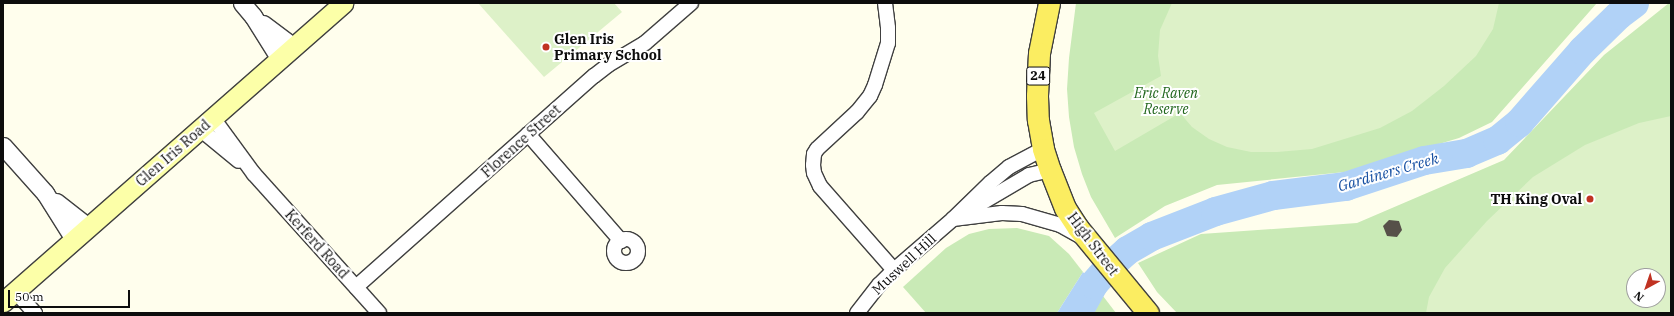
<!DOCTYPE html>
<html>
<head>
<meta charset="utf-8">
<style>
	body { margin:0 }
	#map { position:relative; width:1674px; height:316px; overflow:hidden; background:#fffeed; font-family:"IBM Plex Serif",serif }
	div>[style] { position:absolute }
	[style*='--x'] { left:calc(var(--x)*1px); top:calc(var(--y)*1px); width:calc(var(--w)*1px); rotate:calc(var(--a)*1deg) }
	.green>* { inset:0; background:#c9eab6 }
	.pitch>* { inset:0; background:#ddf1c8 }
	.water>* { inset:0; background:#b1d2f7 }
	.river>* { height:29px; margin:-14.5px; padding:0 14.5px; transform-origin:14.5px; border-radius:14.5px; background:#b1d2f7 }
	.building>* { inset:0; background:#565049 }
	.roads { filter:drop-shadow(1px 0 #404040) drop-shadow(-1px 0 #404040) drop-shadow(0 1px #404040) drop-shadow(0 -1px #404040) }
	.minor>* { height:14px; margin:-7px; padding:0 7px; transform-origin:7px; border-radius:7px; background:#fff }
	.minor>.ring { margin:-7px; padding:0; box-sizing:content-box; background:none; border:14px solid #fff; border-radius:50% }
	.tertiary>* { height:17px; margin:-8.5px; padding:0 8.5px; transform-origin:8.5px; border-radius:8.5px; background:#fff }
	.secondary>* { height:19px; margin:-9.5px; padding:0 9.5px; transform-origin:9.5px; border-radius:9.5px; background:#fcffa8 }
	.primary>* { height:21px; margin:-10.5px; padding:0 10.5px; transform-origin:10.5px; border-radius:10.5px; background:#fbed61 }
	.dots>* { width:11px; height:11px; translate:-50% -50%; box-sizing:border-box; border:2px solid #fff; border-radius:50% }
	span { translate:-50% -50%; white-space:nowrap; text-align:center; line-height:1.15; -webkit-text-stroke:4px #fff; paint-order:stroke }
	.shield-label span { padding:1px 3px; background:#fff; border:1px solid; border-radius:3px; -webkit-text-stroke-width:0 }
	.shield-label { font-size:13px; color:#0d0d0d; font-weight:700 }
	.poi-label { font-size:14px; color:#0d0d0d; font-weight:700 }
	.left { translate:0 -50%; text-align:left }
	.right { translate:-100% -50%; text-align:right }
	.park-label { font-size:14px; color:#20661c; font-style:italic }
	.street-label { font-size:14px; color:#0d0d0d }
	.water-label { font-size:15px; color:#144ea1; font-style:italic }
	.frame { position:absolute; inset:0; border:4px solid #0d0d0d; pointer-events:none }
	.north { position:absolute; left:1626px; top:268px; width:40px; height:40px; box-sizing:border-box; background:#fff; border:1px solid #9e9e9e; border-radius:50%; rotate:220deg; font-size:11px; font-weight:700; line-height:16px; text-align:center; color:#0d0d0d }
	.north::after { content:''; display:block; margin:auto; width:14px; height:18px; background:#c03222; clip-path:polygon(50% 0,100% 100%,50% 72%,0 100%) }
	.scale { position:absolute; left:8px; top:290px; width:122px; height:18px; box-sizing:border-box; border:2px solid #0d0d0d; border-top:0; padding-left:5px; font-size:12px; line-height:14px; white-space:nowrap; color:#0d0d0d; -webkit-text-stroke:3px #fff; paint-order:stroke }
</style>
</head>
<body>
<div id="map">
	<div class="green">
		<i style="clip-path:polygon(1076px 3px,1597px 3px,1492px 122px,1459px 138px,1345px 172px,1217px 185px,1165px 206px,1115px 238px,1091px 197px,1082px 174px,1074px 147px,1069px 117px,1067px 89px,1069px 58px)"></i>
		<i style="clip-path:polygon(evenodd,1669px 3px,1671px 3px,1671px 313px,1177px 313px,1157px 292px,1138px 263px,1201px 234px,1357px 223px,1504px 160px,1604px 55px,1669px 3px,1634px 276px,1658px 276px,1658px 300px,1634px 300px,1634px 276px)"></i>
		<i style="clip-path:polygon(1017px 228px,1049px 236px,1069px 254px,1083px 272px,1057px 313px,926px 313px,903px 287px,946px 248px,969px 234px,989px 229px)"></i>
		<i style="clip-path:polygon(1103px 296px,1116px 313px,1094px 313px)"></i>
	</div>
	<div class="pitch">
		<i style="clip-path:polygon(478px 3px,614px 3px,622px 12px,544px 77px)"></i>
		<i style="clip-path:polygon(1172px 3px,1499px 3px,1493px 29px,1476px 56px,1444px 86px,1412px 111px,1380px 128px,1312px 149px,1277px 152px,1251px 152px,1227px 147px,1209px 139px,1192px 127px,1180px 113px,1115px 151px,1094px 113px,1161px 76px,1158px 56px,1160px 30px)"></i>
		<i style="clip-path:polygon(evenodd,1671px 116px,1671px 313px,1426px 313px,1429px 297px,1445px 268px,1487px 221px,1533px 177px,1585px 145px,1639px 123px,1671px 116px,1634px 276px,1658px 276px,1658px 300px,1634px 300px,1634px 276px)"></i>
	</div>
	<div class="water">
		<i style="clip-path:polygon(1083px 272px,1103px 296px,1094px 313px,1057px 313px)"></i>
	</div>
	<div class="river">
		<i style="--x:1077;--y:313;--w:33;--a:-61"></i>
		<i style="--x:1093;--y:284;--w:21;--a:-49"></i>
		<i style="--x:1107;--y:268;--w:27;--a:-42"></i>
		<i style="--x:1127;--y:250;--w:28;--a:-30"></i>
		<i style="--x:1151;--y:236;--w:69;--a:-21.3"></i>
		<i style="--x:1215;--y:211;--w:60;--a:-15.4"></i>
		<i style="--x:1273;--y:195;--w:73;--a:-7.1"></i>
		<i style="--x:1345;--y:186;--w:83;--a:-18.2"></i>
		<i style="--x:1424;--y:160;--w:43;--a:-9.5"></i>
		<i style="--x:1466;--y:153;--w:34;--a:-23"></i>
		<i style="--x:1497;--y:140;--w:28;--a:-39"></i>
		<i style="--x:1519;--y:122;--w:96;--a:-48.8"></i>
		<i style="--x:1582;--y:50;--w:50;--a:-44.2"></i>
		<i style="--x:1618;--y:15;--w:20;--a:-37"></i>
	</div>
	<div class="building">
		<i style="clip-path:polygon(1389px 220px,1399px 221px,1402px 230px,1397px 237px,1387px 236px,1383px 226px)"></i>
	</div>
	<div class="roads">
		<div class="minor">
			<i style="--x:885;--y:3;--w:25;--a:83"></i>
			<i style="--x:888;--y:28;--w:15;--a:90"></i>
			<i style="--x:888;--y:43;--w:44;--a:107.2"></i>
			<i style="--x:875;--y:85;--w:12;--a:114"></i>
			<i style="--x:870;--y:96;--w:21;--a:129"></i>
			<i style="--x:857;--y:112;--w:54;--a:137.2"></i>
			<i style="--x:817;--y:149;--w:6;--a:121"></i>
			<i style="--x:814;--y:154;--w:11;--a:95"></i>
			<i style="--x:813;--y:165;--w:8;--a:83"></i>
			<i style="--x:814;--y:173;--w:14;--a:65"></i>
			<i style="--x:820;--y:186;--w:112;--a:48.6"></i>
			<i style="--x:213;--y:118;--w:69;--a:53.8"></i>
			<i style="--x:254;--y:174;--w:187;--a:48"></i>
			<i style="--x:200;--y:129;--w:50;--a:39.4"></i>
			<i style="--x:528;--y:134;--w:142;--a:49"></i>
			<i style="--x:968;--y:211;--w:71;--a:-30.5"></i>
			<i style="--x:1029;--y:175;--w:22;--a:-13"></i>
			<i style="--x:953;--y:219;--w:49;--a:-7"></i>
			<i style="--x:1002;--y:213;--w:20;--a:3"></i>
			<i style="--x:1022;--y:214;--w:40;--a:16"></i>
			<i style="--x:1060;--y:225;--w:23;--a:29"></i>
			<i class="ring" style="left:614px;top:239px;width:10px;height:10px"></i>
			<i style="--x:356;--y:287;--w:318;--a:-41.6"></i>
			<i style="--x:594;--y:76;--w:18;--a:-38"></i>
			<i style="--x:608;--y:65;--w:43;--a:-30.7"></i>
			<i style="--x:645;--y:43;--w:61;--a:-41"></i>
			<i style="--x:15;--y:291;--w:30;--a:48"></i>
			<i style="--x:857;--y:313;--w:36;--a:-52"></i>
			<i style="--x:879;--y:285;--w:21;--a:-45"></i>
			<i style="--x:894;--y:270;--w:78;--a:-40.8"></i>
			<i style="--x:953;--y:219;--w:52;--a:-44.2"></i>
			<i style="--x:990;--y:183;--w:25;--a:-40"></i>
			<i style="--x:1009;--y:167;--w:38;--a:-28"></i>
		</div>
		<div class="tertiary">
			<i style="--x:242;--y:3;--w:17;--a:50"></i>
			<i style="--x:253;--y:16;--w:51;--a:57.9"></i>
			<i style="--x:263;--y:24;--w:38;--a:37"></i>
			<i style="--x:3;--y:146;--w:63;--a:48.2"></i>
			<i style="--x:45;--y:193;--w:54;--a:57.8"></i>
			<i style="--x:56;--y:202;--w:41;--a:38"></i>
		</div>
		<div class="secondary">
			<i style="--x:3;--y:302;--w:453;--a:-41.3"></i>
		</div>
		<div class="primary">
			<i style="--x:1049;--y:3;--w:51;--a:101.3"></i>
			<i style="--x:1039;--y:53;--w:43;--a:92.7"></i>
			<i style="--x:1037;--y:96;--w:24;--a:88"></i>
			<i style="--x:1038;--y:120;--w:29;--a:80"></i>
			<i style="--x:1043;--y:149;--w:22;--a:72"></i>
			<i style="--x:1050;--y:170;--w:41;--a:68.5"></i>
			<i style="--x:1065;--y:208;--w:24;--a:57"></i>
			<i style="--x:1078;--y:228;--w:110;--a:50.5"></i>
		</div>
	</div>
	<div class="dots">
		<i style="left:546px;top:47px;background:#c03222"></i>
		<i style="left:1590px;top:199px;background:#c03222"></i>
	</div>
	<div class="shield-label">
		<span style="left:1038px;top:76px">24</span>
	</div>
	<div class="poi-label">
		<span class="left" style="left:554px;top:47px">Glen Iris<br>Primary School</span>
		<span class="right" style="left:1582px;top:199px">TH King Oval</span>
	</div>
	<div class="park-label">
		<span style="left:1166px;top:101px">Eric Raven<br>Reserve</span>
	</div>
	<div class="street-label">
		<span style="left:521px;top:141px;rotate:-42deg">Florence Street</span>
		<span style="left:173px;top:153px;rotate:-41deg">Glen Iris Road</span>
		<span style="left:317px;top:244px;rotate:48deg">Kerferd Road</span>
		<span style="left:1093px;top:244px;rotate:53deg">High Street</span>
		<span style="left:904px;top:264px;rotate:-43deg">Muswell Hill</span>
	</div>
	<div class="water-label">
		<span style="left:1388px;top:172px;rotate:-16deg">Gardiners Creek</span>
	</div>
	<div class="frame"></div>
	<div class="north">N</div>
	<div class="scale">50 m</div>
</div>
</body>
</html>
